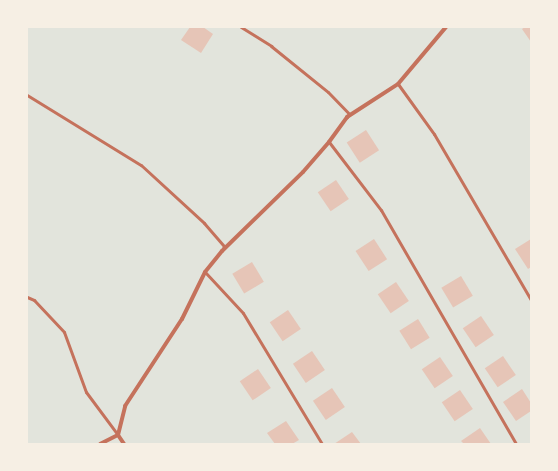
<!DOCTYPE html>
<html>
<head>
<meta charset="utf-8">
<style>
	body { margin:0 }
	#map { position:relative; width:558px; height:471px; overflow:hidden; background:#f6efe4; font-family:Commissioner,sans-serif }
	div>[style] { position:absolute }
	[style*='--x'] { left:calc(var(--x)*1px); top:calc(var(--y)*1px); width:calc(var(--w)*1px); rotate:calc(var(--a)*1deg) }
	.green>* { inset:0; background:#e2e4dc; transform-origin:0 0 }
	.building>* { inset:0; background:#e6c5b7; transform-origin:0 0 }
	.service>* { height:3px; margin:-1.5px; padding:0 1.5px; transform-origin:1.5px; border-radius:1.5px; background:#c5725c }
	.minor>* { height:4px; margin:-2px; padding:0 2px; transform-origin:2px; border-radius:2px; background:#c5725c }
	span { translate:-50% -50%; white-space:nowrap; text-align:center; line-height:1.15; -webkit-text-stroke:3px #f6efe4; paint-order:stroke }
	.frame { position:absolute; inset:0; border:28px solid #f6efe4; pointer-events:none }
</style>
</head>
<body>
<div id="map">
	<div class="green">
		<i style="left:27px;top:27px;width:504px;height:417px"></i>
	</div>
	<div class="building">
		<i style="clip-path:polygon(190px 27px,203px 27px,213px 34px,201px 53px,181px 40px)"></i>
		<i style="clip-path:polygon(525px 27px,531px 27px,531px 42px,522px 29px)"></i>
		<i style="left:366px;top:130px;width:24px;height:23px;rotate:57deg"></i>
		<i style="left:336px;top:180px;width:23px;height:22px;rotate:56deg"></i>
		<i style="left:374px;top:239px;width:24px;height:22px;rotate:57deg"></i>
		<i style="clip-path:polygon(531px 239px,531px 267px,528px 269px,515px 249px)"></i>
		<i style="left:252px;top:262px;width:23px;height:23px;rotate:59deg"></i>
		<i style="left:461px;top:276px;width:23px;height:23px;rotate:59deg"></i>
		<i style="left:396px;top:282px;width:23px;height:22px;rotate:56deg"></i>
		<i style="left:288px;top:310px;width:23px;height:22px;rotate:56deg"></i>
		<i style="left:481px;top:316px;width:23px;height:22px;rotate:56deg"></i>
		<i style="left:418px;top:319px;width:22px;height:22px;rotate:58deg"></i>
		<i style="left:312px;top:351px;width:23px;height:23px;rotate:56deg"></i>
		<i style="left:503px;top:356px;width:23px;height:22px;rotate:56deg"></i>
		<i style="left:440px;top:357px;width:23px;height:22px;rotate:56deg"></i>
		<i style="left:258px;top:369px;width:23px;height:22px;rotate:56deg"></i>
		<i style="left:332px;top:388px;width:23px;height:23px;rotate:56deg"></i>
		<i style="clip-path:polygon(522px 389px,531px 403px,531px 411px,516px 421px,503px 402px)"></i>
		<i style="left:460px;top:390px;width:23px;height:22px;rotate:56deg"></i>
		<i style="clip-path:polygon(286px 421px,299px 440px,292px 444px,275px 444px,267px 433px)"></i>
		<i style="clip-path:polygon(480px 428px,491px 444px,464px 444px,461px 441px)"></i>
		<i style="clip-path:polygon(352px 432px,361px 444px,334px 444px)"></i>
	</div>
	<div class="service">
		<i style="--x:241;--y:27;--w:36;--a:32"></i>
		<i style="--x:271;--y:46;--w:73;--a:38.9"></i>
		<i style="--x:328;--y:92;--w:30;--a:46"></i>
		<i style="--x:349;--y:114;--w:4;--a:124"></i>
		<i style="--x:398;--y:84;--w:62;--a:54.2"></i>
		<i style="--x:434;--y:134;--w:192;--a:59.7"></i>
		<i style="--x:27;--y:95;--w:134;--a:31.6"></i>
		<i style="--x:141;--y:165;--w:86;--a:42.6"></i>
		<i style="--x:204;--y:223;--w:30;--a:49"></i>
		<i style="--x:224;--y:246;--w:3;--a:108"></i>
		<i style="--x:329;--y:142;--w:86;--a:52.6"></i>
		<i style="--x:381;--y:210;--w:270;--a:60"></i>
		<i style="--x:205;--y:272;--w:56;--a:47.2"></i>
		<i style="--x:243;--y:313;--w:153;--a:58.9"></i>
		<i style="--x:27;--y:297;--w:8;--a:23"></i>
		<i style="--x:34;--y:300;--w:44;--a:46.8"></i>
		<i style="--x:64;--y:332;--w:64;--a:69.9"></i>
		<i style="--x:86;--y:392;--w:54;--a:53.3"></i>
	</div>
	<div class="minor">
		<i style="--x:118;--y:435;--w:11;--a:56"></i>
		<i style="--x:100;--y:444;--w:20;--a:-27"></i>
		<i style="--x:118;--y:435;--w:30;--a:-76"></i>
		<i style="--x:125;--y:406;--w:104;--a:-56.8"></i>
		<i style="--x:182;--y:319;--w:52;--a:-63.9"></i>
		<i style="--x:205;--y:272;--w:27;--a:-51"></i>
		<i style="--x:222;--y:251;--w:113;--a:-44.3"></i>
		<i style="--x:303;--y:172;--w:40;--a:-49"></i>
		<i style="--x:329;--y:142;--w:31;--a:-54"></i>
		<i style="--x:347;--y:117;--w:61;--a:-32.9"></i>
		<i style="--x:398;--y:84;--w:75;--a:-49.9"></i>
	</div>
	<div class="frame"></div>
</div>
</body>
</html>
